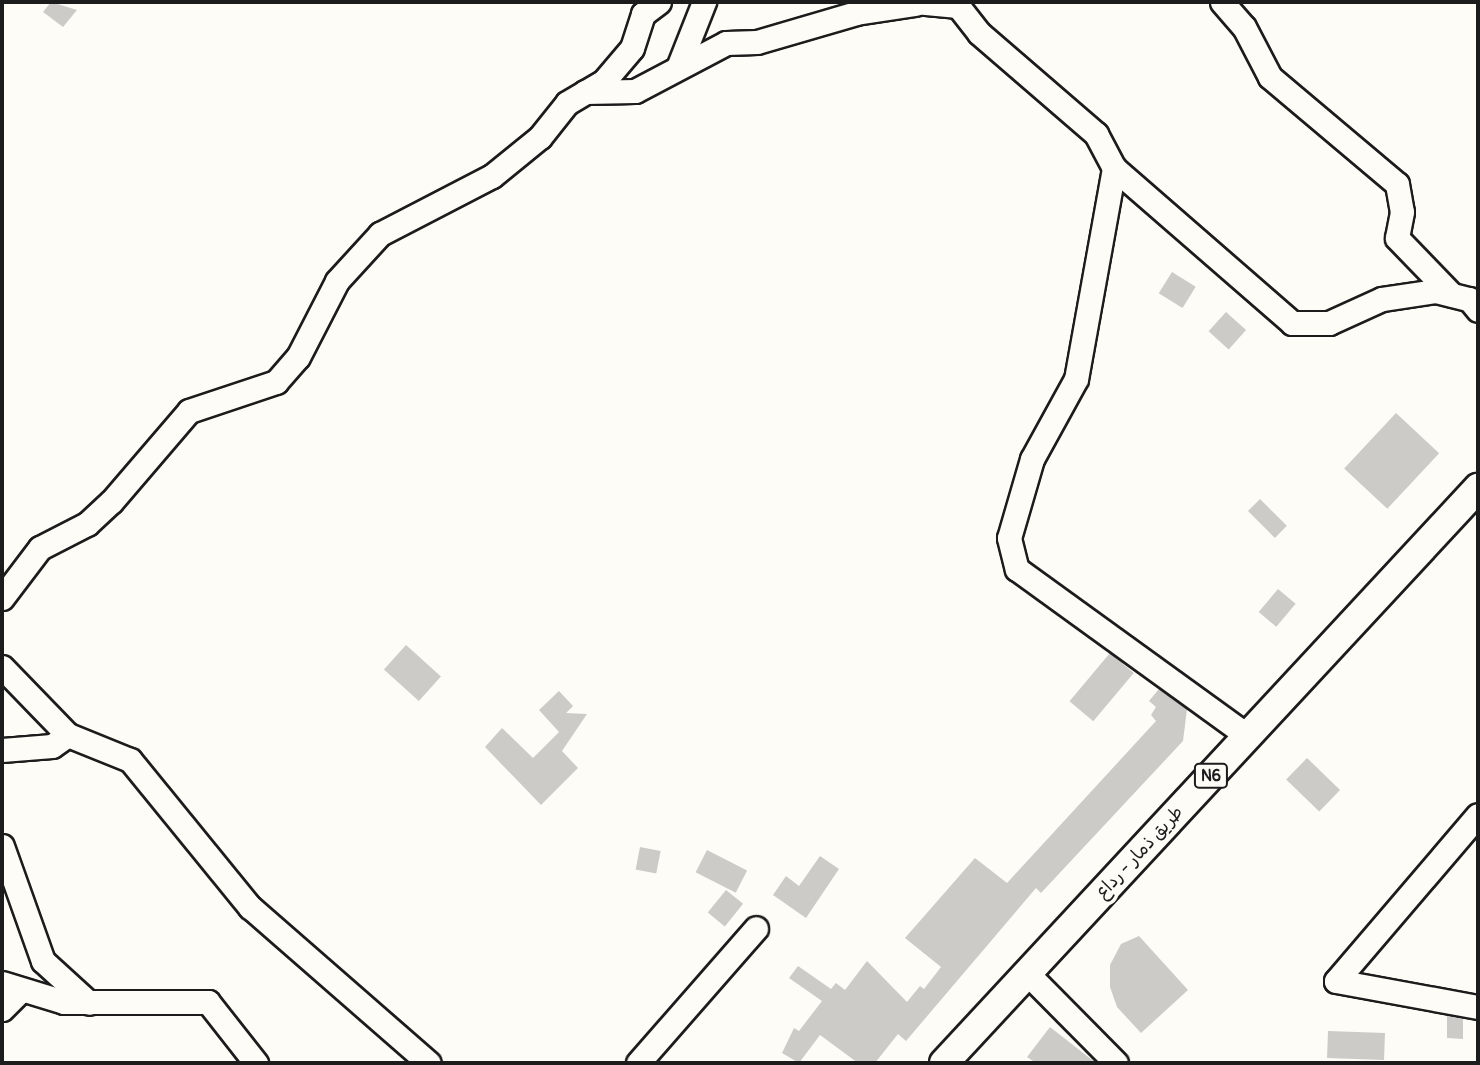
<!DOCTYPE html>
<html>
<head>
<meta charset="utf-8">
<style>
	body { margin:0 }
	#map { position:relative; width:1480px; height:1065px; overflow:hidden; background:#fdfcf7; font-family:Pangolin,"Playpen Sans Arabic",sans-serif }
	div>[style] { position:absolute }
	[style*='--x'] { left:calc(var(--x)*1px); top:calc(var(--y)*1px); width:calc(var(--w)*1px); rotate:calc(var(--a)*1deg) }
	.building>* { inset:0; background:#cccbc8; transform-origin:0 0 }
	.path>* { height:3.5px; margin-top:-1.75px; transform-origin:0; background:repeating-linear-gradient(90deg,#1c1c1c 0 2px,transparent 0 7px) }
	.roads { filter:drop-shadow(2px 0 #1c1c1c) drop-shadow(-2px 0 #1c1c1c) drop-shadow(0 2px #1c1c1c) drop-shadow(0 -2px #1c1c1c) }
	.minor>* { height:23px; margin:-11.5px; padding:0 11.5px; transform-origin:11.5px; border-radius:11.5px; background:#fdfcf7 }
	.major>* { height:28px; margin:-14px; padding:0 14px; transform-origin:14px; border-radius:14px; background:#fdfcf7 }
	span { translate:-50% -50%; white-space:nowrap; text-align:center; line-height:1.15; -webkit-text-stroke:7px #fdfcf7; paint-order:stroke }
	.shield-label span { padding:2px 5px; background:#fdfcf7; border:2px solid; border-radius:5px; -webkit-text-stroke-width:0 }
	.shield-label { font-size:16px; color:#1c1c1c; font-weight:700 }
	.street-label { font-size:18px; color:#1c1c1c }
	.frame { position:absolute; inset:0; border:4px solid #1c1c1c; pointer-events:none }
</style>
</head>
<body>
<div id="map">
	<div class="building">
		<i style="clip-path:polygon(51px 2px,77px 10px,63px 27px,43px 12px)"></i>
		<i style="left:1172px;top:272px;width:28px;height:25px;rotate:32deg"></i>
		<i style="left:1226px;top:312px;width:27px;height:26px;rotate:42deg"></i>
		<i style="left:1396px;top:413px;width:59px;height:76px;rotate:43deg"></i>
		<i style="left:1260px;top:499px;width:38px;height:17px;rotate:45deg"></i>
		<i style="left:1278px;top:589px;width:23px;height:30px;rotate:40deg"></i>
		<i style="left:406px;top:645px;width:47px;height:33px;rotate:42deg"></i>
		<i style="left:1110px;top:653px;width:31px;height:63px;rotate:40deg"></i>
		<i style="clip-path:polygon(1159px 689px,1187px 709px,1183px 741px,1041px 893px,1036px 888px,906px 1041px,898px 1034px,875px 1063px,858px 1063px,820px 1035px,799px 1063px,782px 1053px,794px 1028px,799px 1031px,822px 1001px,789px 978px,798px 966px,831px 989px,836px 983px,845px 990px,867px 961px,907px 1002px,920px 986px,924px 989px,941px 967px,905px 938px,975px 858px,1007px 883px,1156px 721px,1151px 715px,1156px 707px,1149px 701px)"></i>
		<i style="clip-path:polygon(559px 691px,573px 706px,566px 713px,587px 714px,562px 751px,578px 768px,541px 805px,485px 747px,502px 728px,533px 758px,559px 732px,539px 710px)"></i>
		<i style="left:1307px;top:758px;width:46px;height:30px;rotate:44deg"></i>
		<i style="left:640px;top:847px;width:21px;height:23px;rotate:11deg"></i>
		<i style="left:707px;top:850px;width:45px;height:25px;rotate:27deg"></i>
		<i style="clip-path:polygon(820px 856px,839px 869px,806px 918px,773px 895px,786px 876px,799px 886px)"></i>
		<i style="left:726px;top:890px;width:22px;height:29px;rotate:39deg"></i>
		<i style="clip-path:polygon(1139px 936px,1188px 990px,1141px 1033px,1117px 1007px,1110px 987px,1110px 965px,1121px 944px)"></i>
		<i style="clip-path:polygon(1447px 1016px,1463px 1019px,1463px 1039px,1447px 1038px)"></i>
		<i style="clip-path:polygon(1050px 1027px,1096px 1063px,1036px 1063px,1027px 1057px)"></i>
		<i style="left:1328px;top:1031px;width:57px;height:27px;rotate:2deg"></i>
	</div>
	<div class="path">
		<i style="--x:91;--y:2;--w:14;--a:0"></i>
	</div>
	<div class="roads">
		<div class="minor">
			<i style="--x:915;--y:2;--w:43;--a:5.3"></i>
			<i style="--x:958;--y:6;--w:34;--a:52"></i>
			<i style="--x:979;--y:33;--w:155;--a:40.8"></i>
			<i style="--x:1096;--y:134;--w:38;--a:62"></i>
			<i style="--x:1114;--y:168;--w:214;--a:100.2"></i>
			<i style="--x:1076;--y:379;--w:91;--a:118.8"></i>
			<i style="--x:1032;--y:459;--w:82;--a:106.2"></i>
			<i style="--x:1009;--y:538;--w:32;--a:76"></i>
			<i style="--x:1017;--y:569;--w:285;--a:35.9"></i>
			<i style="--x:1222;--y:2;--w:33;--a:49"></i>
			<i style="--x:1244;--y:27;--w:56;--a:62.5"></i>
			<i style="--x:1270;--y:77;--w:166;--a:40.1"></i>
			<i style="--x:1397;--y:184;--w:28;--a:80"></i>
			<i style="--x:1402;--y:212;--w:26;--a:101"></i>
			<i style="--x:1397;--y:238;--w:78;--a:46"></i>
			<i style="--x:679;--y:65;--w:68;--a:-68.4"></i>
			<i style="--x:585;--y:92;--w:50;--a:-1.1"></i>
			<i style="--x:635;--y:91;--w:103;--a:-27.8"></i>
			<i style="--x:726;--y:43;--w:31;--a:-2"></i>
			<i style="--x:757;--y:42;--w:103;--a:-16.3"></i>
			<i style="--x:856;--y:13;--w:60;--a:-8.7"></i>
			<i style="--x:1114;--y:168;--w:236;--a:41"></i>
			<i style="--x:1292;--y:323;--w:37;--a:0"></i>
			<i style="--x:1329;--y:323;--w:58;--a:-24.4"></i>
			<i style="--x:1382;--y:299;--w:55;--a:-8.4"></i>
			<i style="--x:1436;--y:291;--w:34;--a:14"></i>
			<i style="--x:1469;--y:299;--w:14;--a:51"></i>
			<i style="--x:2;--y:598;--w:63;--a:-52.8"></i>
			<i style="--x:40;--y:548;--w:53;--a:-27.1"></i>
			<i style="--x:87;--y:524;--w:33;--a:-43"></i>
			<i style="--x:111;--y:502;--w:120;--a:-49.4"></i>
			<i style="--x:189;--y:411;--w:92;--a:-18.4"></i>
			<i style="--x:276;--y:382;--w:33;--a:-49"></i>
			<i style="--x:298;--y:357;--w:85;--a:-62.8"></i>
			<i style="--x:337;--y:281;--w:64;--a:-47.5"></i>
			<i style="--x:380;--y:234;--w:126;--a:-27.4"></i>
			<i style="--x:492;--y:176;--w:62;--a:-39.1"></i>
			<i style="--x:540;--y:137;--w:43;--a:-51.5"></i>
			<i style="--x:567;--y:103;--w:43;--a:-30.7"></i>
			<i style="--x:604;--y:81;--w:43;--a:-49.7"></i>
			<i style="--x:632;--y:48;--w:36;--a:-72"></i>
			<i style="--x:643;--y:14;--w:20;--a:-37"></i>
			<i style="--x:2;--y:667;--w:95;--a:45.9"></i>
			<i style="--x:68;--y:735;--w:67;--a:22"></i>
			<i style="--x:130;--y:760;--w:190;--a:50.8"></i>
			<i style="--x:250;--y:907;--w:237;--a:41.1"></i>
			<i style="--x:2;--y:750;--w:50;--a:-4.6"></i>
			<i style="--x:52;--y:746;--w:19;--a:-35"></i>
			<i style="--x:2;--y:846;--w:122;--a:70.4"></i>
			<i style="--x:43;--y:961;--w:62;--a:42.4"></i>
			<i style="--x:1028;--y:974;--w:125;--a:45.3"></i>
			<i style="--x:1336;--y:981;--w:218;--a:-49.5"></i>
			<i style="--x:1336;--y:981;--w:144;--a:10.4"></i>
			<i style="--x:2;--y:983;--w:65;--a:17"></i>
			<i style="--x:64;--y:1002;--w:144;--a:0"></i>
			<i style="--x:208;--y:1002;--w:78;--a:51.8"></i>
			<i style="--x:2;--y:1009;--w:24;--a:-45"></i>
			<i style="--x:638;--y:1063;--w:179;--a:-48.8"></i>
		</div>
		<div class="major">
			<i style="--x:944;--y:1063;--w:785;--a:-47.12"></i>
		</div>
	</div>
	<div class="shield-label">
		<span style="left:1211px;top:776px">N6</span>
	</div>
	<div class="street-label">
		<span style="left:1140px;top:853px;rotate:-47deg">طريق ذمار - رداع</span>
	</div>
	<div class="frame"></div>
</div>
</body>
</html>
